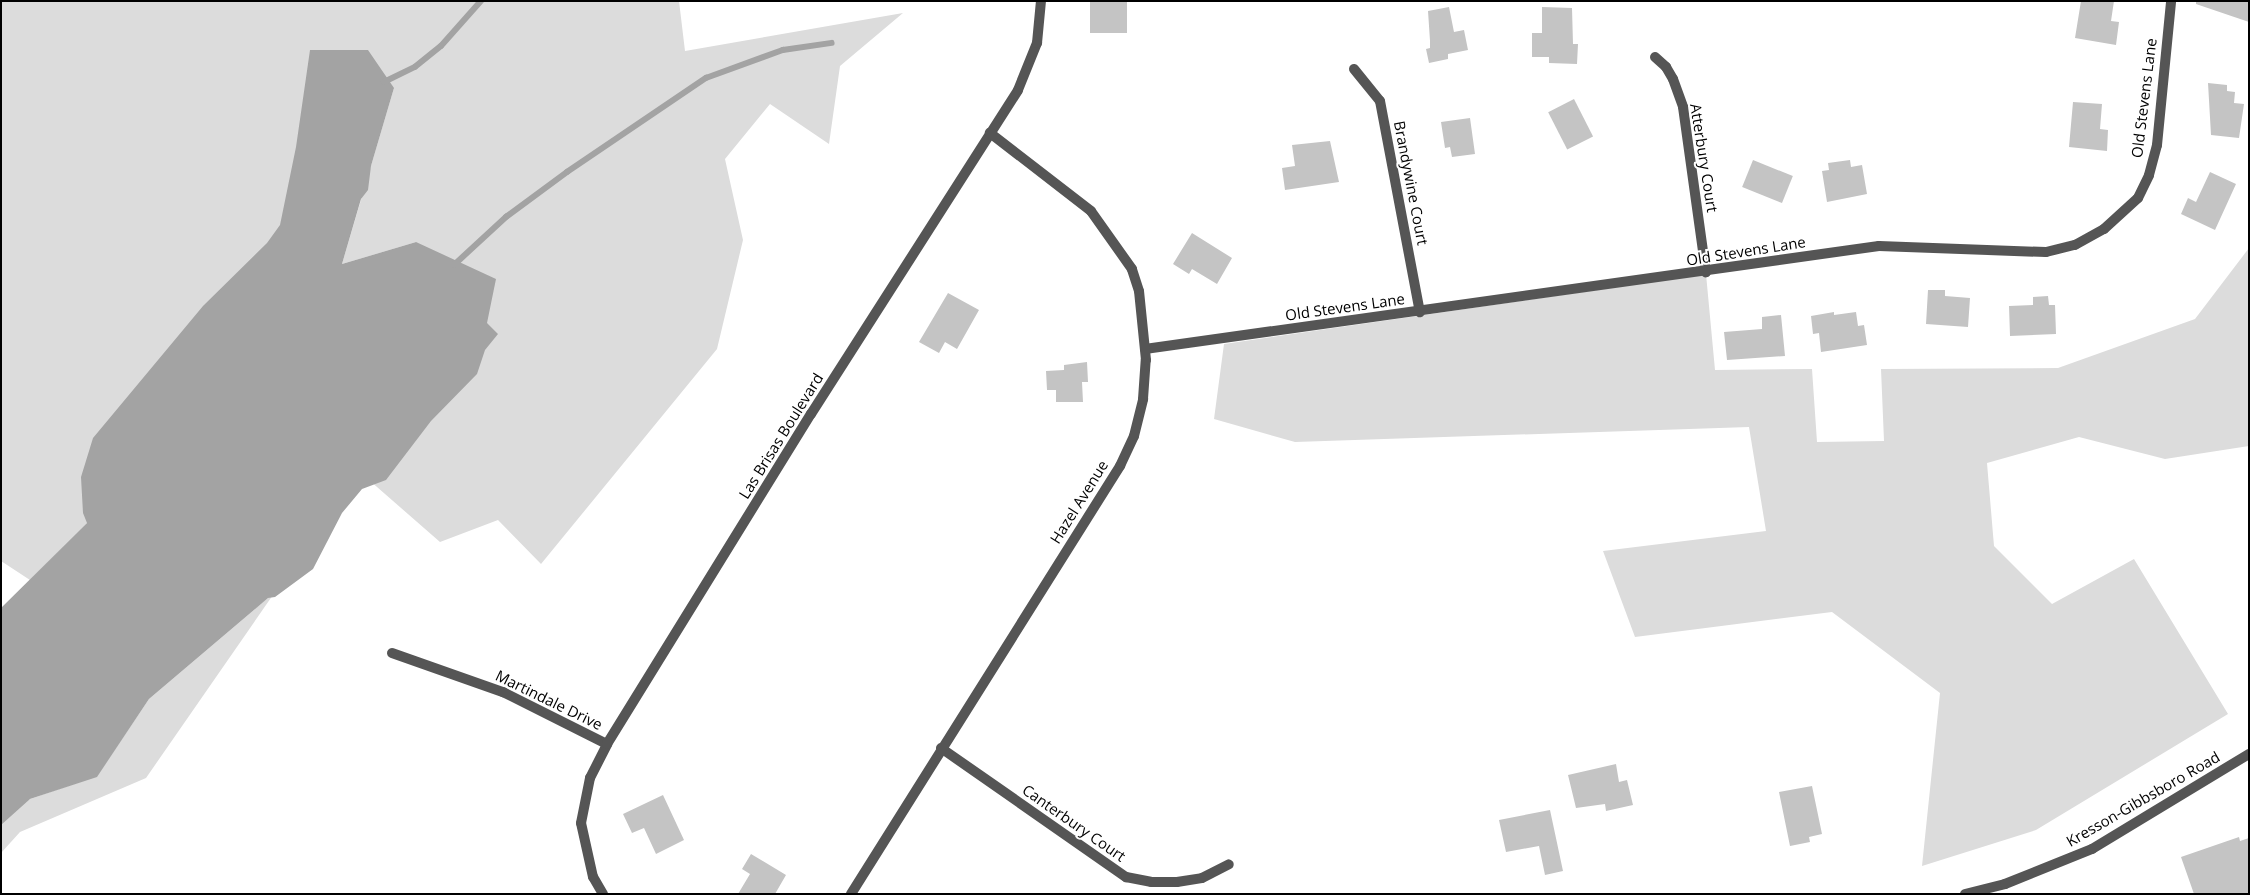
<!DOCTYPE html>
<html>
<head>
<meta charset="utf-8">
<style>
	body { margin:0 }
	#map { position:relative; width:2250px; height:895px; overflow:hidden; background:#fff; font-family:"Open Sans",sans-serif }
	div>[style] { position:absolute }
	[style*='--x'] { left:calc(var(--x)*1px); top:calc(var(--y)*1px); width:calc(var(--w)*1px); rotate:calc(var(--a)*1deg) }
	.green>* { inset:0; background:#dcdcdc }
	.water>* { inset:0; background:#a3a3a3 }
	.stream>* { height:5.5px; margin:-2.75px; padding:0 2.75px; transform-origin:2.75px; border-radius:2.75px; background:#a3a3a3 }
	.building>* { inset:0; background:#c4c4c4; transform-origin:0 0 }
	.minor>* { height:10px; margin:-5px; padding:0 5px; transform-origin:5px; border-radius:5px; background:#555 }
	.tertiary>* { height:10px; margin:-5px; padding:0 5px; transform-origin:5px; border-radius:5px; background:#555 }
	span { translate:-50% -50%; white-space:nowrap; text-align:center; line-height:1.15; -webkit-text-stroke:4px #fff; paint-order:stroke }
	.street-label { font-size:15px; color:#000 }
	.frame { position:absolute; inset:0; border:2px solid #000; pointer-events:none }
</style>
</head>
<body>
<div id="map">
	<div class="green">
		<i style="clip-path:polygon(1px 1px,679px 1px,685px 51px,903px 13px,840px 66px,829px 144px,770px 104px,725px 159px,743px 240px,717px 349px,541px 564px,498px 520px,440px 542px,369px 480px,416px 242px,342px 264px,394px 88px,277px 239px,87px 523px,30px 580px,1px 561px)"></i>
		<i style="clip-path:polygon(2249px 248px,2249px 446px,2165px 459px,2079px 437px,1987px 463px,1994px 546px,2052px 604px,2134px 559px,2228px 714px,2036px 830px,1922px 866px,1940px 693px,1832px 612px,1635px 637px,1603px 551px,1766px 531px,1749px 427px,1295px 442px,1214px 419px,1224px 344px,1706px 274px,1715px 370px,1812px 369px,1817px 442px,1884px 441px,1881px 369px,2058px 368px,2195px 319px)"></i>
		<i style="clip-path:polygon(275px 592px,146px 778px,20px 832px,1px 853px,1px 815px,13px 805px,97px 776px,149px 699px)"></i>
	</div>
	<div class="water">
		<i style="clip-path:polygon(310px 50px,368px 50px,394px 88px,371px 166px,368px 190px,361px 199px,342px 264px,416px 242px,496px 279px,487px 323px,498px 334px,485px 350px,477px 374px,431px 421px,386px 480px,362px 489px,342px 513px,313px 569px,275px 597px,268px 598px,149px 699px,97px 777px,30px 799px,1px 825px,1px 608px,87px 523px,83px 513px,81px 477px,93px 438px,203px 306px,267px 243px,280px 225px,296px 147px)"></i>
	</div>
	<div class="stream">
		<i style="--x:384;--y:82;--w:34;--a:-26"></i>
		<i style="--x:415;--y:67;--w:33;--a:-39"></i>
		<i style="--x:441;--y:46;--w:60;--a:-48.4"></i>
		<i style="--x:454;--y:265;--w:71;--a:-42.7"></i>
		<i style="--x:506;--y:217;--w:76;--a:-36.4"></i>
		<i style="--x:567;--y:172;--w:168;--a:-34.1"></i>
		<i style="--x:706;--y:78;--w:82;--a:-20"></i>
		<i style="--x:783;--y:50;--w:49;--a:-8.3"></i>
	</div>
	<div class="building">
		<i style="left:1090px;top:1px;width:37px;height:32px"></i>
		<i style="clip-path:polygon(2081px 1px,2114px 1px,2111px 21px,2119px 22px,2116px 45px,2075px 38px)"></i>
		<i style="clip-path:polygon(2196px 1px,2249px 1px,2249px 22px,2196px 4px)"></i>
		<i style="clip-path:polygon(1449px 7px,1454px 32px,1464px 30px,1468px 50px,1448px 54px,1448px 59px,1429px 63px,1426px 49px,1430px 48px,1430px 41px,1428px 11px)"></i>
		<i style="clip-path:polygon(1542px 7px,1572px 8px,1573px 44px,1578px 44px,1577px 64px,1549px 63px,1549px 57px,1532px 57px,1532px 33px,1542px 33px)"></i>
		<i style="clip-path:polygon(2208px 83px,2227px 85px,2227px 91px,2235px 92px,2234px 103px,2244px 104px,2239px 138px,2211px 135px)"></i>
		<i style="left:1574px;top:99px;width:42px;height:29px;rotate:63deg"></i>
		<i style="clip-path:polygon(2073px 102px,2102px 104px,2100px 129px,2108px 130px,2107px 151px,2069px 147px)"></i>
		<i style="clip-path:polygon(1470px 118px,1475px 154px,1452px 157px,1450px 147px,1445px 148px,1441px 122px)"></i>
		<i style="clip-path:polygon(1330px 141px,1339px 182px,1285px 190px,1282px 168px,1295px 166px,1292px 145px)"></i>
		<i style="left:1753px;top:160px;width:43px;height:29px;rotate:22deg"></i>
		<i style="clip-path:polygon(1850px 160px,1851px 167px,1862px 165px,1867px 194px,1827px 202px,1822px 171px,1829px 170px,1828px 163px)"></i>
		<i style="clip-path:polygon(2210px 172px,2236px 184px,2215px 230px,2181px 214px,2188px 198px,2196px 202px)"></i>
		<i style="clip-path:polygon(1192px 233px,1232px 258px,1217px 284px,1192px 269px,1189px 274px,1173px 264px)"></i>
		<i style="clip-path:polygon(1928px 290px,1945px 290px,1945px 296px,1970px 298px,1968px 327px,1926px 324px)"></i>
		<i style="clip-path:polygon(948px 293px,979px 310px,957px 349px,945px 342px,939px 353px,919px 342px)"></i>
		<i style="clip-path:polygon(2048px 296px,2049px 305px,2055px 305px,2056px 334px,2010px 336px,2009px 306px,2033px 305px,2033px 297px)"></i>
		<i style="clip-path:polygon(1834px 312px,1834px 315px,1856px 312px,1858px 326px,1864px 325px,1867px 345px,1821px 352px,1819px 333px,1813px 334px,1811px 316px)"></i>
		<i style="clip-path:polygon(1781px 315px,1785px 356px,1727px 360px,1724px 332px,1762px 329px,1762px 317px)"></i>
		<i style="clip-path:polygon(1087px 362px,1088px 382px,1082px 382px,1083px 402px,1056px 402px,1056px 390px,1047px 390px,1046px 371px,1064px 370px,1064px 365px)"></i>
		<i style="clip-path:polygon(1616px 764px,1619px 782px,1627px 780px,1633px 805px,1606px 811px,1605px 804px,1576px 808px,1568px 775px)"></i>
		<i style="clip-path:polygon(1812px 786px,1822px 834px,1809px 837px,1810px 842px,1790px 846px,1779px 792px)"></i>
		<i style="clip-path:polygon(663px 795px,684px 840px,656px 854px,644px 828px,632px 833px,623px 814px)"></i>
		<i style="clip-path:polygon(1550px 810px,1563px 871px,1545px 875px,1539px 846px,1506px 852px,1499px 820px)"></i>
		<i style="clip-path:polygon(2239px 837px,2240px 841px,2249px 838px,2249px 894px,2194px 894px,2181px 857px)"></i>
		<i style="clip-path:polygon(751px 854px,786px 875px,775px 894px,738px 894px,750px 874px,742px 869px)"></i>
	</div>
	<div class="minor">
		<i style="--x:1655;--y:57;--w:15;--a:42"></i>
		<i style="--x:1666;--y:67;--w:14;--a:60"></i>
		<i style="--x:1673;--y:79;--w:30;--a:70"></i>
		<i style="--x:1683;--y:107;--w:167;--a:82.1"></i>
		<i style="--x:1354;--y:69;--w:41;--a:50.9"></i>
		<i style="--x:1380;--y:101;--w:215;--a:79.3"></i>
		<i style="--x:1145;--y:349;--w:741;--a:-7.99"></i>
		<i style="--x:1879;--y:246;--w:167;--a:2.1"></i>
		<i style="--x:2046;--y:252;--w:30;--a:-14"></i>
		<i style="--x:2075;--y:245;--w:33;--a:-29"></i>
		<i style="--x:2104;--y:229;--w:46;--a:-42.4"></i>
		<i style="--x:2138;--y:198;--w:25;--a:-64"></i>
		<i style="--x:2149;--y:175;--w:31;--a:-75"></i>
		<i style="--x:2157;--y:145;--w:145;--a:-84.4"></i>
		<i style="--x:392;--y:653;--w:118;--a:19.4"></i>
		<i style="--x:503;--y:692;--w:116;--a:26.6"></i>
		<i style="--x:941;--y:748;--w:226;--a:34.9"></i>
		<i style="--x:1126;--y:877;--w:25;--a:11"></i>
		<i style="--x:1151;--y:882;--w:26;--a:0"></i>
		<i style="--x:1177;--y:882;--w:25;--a:-9"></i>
		<i style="--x:1202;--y:878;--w:30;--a:-27"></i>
		<i style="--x:603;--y:894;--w:20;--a:-120"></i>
		<i style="--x:593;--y:877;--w:55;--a:-102.5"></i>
		<i style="--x:581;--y:823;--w:46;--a:-78.7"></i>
		<i style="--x:590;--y:778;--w:38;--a:-63"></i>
		<i style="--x:607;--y:744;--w:388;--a:-58.3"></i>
		<i style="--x:811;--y:414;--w:384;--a:-57.4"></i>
		<i style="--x:1018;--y:90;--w:51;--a:-68"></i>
		<i style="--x:1037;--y:43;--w:42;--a:-84.6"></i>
		<i style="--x:851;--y:894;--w:506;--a:-57.85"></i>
		<i style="--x:1120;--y:466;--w:33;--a:-65"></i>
		<i style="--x:1134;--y:436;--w:38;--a:-76"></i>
		<i style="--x:1143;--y:399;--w:39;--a:-86"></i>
		<i style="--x:1146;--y:360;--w:69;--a:-95.8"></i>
		<i style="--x:1139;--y:291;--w:23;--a:-108"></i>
		<i style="--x:1132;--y:269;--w:71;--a:-125.3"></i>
		<i style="--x:1091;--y:211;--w:128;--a:-142.3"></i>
	</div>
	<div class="tertiary">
		<i style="--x:1965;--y:894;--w:41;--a:-14"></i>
		<i style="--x:2005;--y:884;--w:94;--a:-21.9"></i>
		<i style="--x:2092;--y:849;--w:184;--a:-31.2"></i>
	</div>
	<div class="street-label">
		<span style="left:2144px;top:98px;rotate:-83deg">Old Stevens Lane</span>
		<span style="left:1704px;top:158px;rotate:81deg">Atterbury Court</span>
		<span style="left:1411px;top:183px;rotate:79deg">Brandywine Court</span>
		<span style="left:1746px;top:251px;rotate:-9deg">Old Stevens Lane</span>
		<span style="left:1345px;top:307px;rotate:-8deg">Old Stevens Lane</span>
		<span style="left:781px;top:436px;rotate:-58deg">Las Brisas Boulevard</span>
		<span style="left:1079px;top:502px;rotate:-58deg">Hazel Avenue</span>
		<span style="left:549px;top:700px;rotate:26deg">Martindale Drive</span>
		<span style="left:2143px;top:799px;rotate:-30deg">Kresson-Gibbsboro Road</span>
		<span style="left:1074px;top:823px;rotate:35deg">Canterbury Court</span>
	</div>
	<div class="frame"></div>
</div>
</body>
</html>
